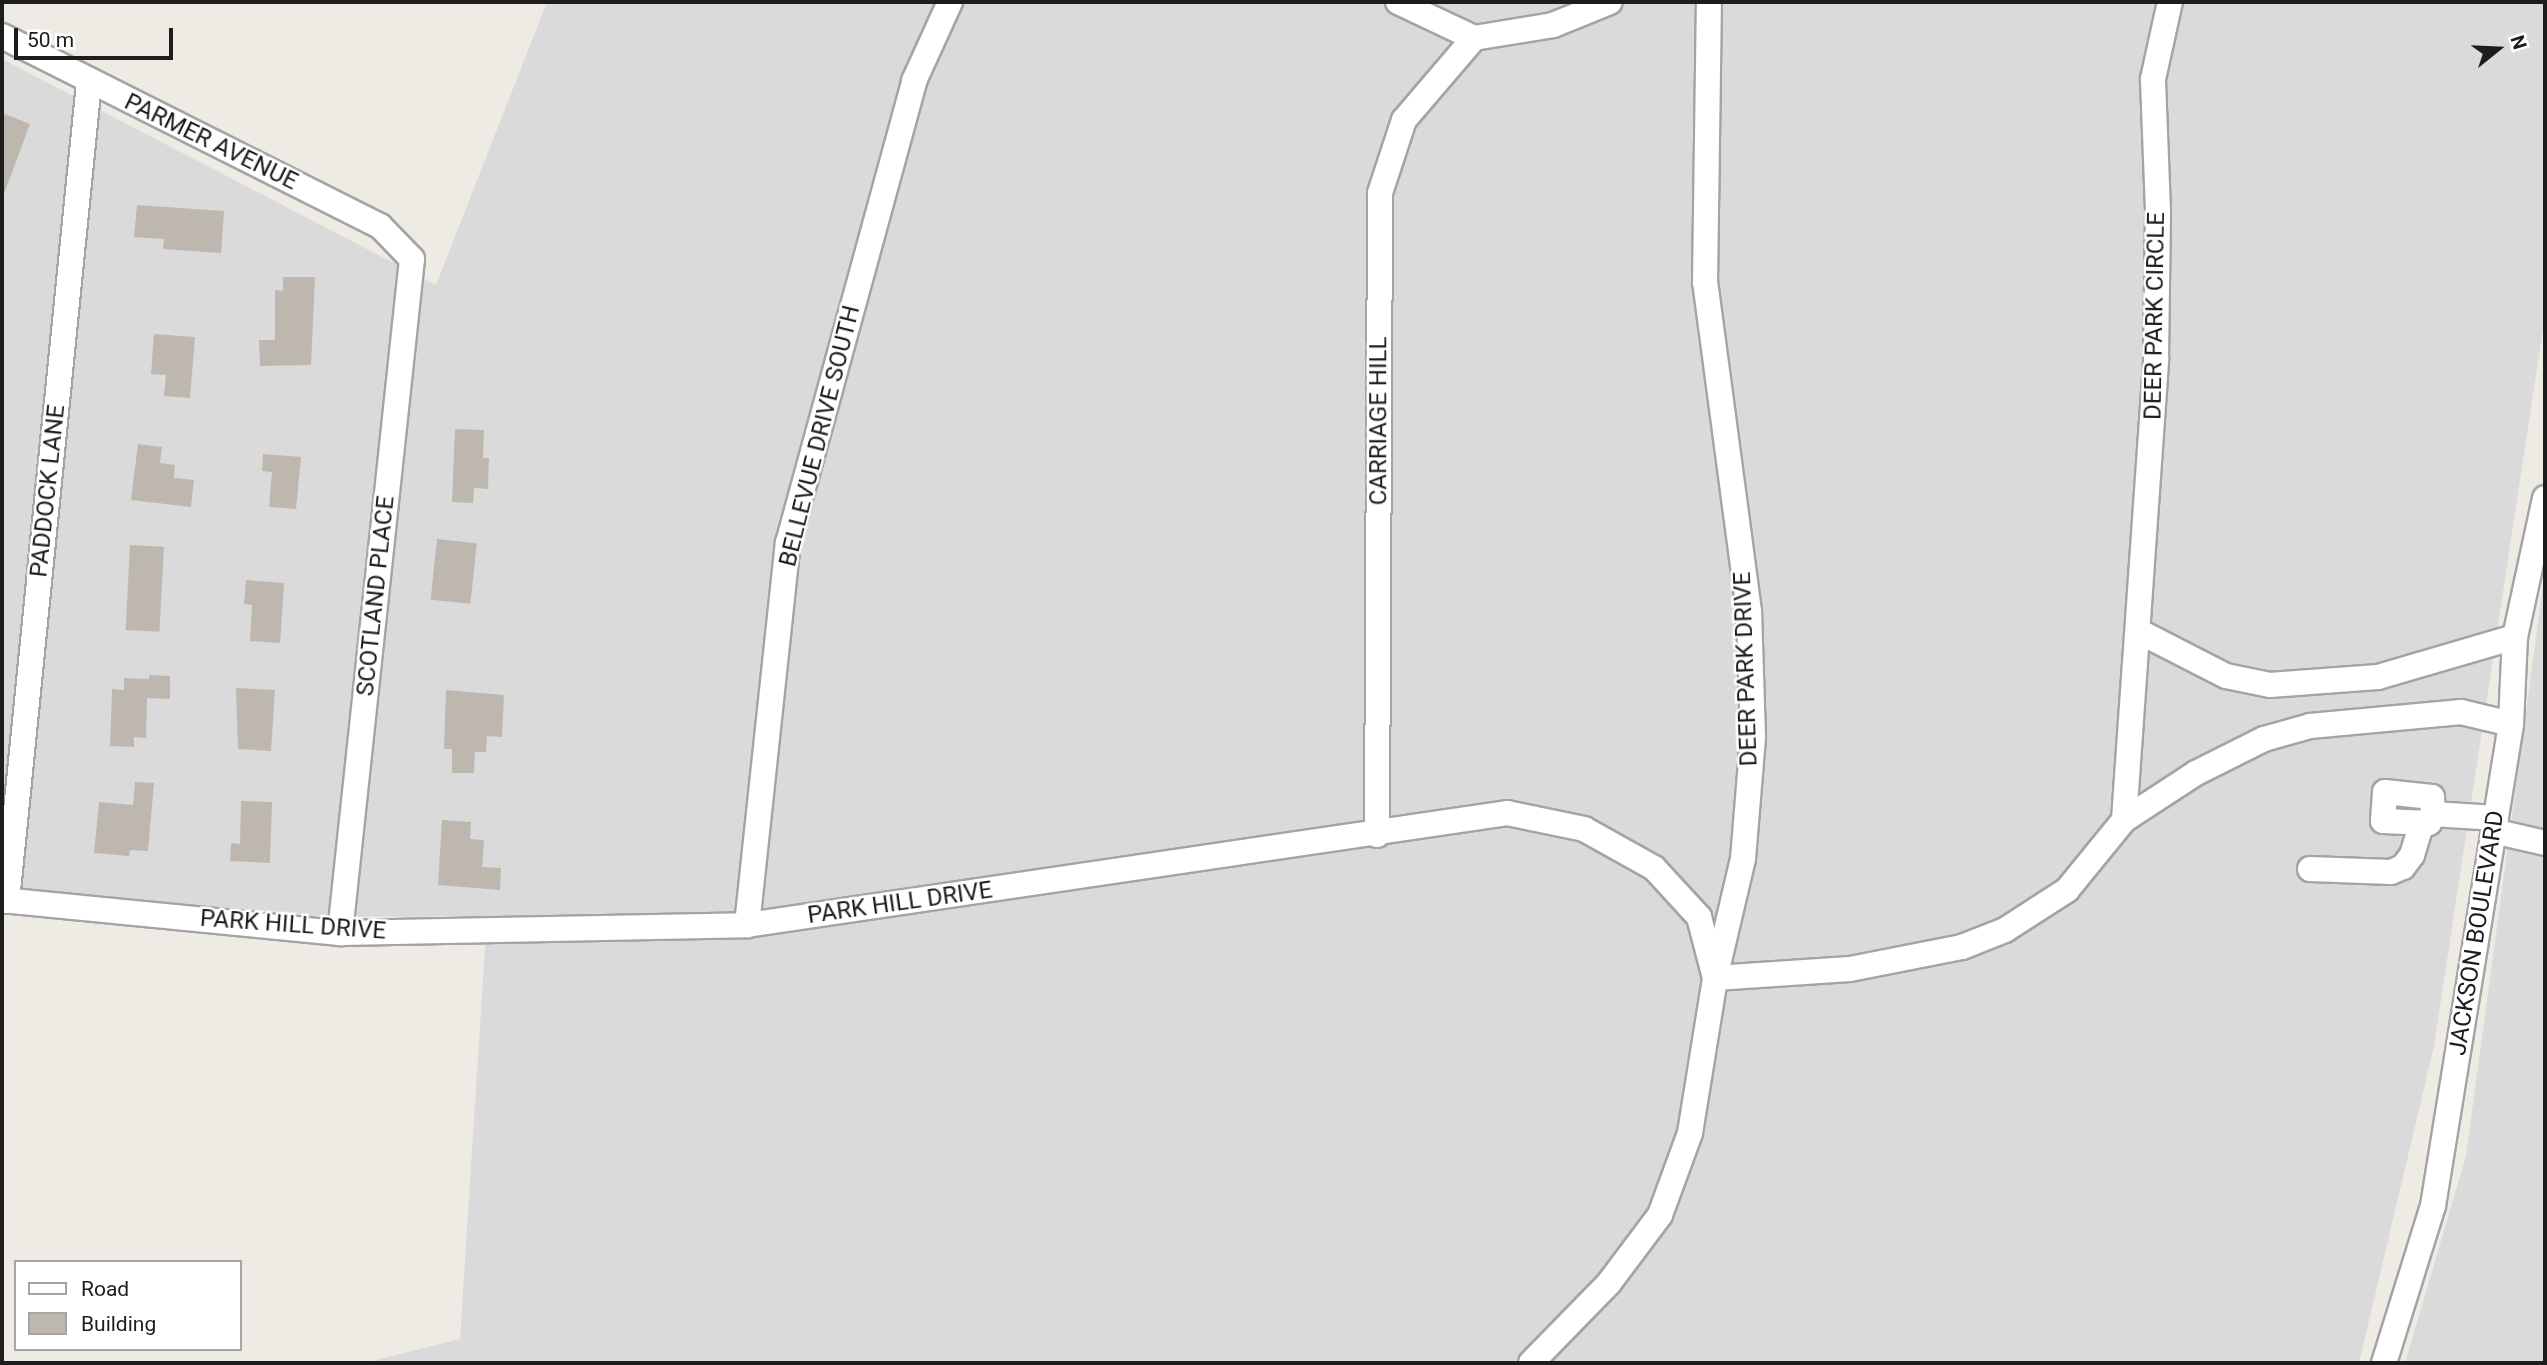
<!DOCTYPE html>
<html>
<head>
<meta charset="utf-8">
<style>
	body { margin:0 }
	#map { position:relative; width:2547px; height:1365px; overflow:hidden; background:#edebe3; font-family:Roboto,sans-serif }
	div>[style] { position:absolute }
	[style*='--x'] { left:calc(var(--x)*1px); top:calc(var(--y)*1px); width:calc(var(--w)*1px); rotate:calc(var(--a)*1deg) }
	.residential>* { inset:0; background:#dbdada }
	.building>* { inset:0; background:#beb7b0; transform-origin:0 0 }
	.roads { filter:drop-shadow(2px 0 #a4a4a4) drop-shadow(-2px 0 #a4a4a4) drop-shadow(0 2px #a4a4a4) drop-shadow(0 -2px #a4a4a4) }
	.minor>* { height:24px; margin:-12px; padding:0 12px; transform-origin:12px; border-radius:12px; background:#fff }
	span { translate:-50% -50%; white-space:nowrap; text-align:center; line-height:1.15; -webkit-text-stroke:5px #fff; paint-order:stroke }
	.street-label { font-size:24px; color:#1d1d1d }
	.frame { position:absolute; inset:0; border:4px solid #1d1d1d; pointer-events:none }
	.legend { position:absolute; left:14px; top:1260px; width:228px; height:91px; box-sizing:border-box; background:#fff; border:2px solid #a5a5a5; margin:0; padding:9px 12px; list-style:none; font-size:21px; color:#1d1d1d }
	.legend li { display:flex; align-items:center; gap:14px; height:35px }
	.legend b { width:35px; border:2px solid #a5a5a5 }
	.north { position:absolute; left:2463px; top:14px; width:70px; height:70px; -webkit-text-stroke:5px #fff; paint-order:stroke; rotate:72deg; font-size:19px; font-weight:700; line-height:28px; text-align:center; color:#1d1d1d }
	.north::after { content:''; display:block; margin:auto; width:24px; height:32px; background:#1d1d1d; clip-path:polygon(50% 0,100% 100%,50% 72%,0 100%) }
	.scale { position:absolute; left:14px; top:28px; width:159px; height:32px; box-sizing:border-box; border:4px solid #1d1d1d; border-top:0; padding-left:9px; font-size:21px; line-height:24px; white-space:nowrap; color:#1d1d1d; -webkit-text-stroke:5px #fff; paint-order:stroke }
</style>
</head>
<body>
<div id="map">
	<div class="residential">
		<i style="clip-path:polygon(547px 2px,2545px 2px,2545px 316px,2434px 1046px,2359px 1363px,364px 1363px,460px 1339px,487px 916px,323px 917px,2px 894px,2px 59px,436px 285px)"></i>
		<i style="clip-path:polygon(2545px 571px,2545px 1363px,2405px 1363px,2466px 1156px)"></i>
	</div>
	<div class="building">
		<i style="clip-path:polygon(2px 113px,30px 124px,4px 194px,2px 194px)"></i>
		<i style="clip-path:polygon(137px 205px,224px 211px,221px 253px,163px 249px,164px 239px,134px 237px)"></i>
		<i style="clip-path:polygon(283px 277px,315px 277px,311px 365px,260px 366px,259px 340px,275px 340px,275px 290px,283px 291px)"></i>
		<i style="clip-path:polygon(154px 334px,195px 337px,190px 398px,164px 396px,166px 375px,151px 374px)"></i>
		<i style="clip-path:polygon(455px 429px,484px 430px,483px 458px,489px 458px,488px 489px,474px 488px,473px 503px,452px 502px)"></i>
		<i style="clip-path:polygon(138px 444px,162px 447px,160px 463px,175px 465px,174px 478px,194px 480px,191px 507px,131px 500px)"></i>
		<i style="clip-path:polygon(263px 454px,301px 457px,296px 509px,269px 507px,272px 472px,262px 471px)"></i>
		<i style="left:437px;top:539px;width:40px;height:61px;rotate:6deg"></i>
		<i style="left:130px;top:545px;width:34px;height:85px;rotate:3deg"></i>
		<i style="clip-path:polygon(246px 580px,284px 583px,280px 643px,250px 641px,252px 605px,244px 604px)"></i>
		<i style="clip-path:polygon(149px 675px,170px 676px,170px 699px,147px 698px,146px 738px,134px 737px,134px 747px,110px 746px,112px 689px,124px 690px,124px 678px,149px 679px)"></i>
		<i style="clip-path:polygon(236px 688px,275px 690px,271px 751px,238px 749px)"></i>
		<i style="clip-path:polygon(446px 690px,504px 695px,502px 737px,487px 736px,486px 752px,475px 752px,474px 773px,452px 773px,452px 749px,444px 749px)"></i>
		<i style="clip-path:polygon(135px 782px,154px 783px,148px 851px,130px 850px,129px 856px,94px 853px,99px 802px,133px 805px)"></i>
		<i style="clip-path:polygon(241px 801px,272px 802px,270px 863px,230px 861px,231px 843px,240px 844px)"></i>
		<i style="clip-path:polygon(442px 820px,471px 822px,470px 839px,484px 840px,482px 867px,501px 868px,500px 890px,438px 885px)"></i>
	</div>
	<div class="roads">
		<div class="minor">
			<i style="--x:1398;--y:2;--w:84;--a:25.3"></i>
			<i style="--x:1474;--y:38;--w:80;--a:-9.3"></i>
			<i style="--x:1553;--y:25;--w:61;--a:-22"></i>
			<i style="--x:2;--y:36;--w:423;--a:26.7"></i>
			<i style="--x:380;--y:226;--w:46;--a:45.9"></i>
			<i style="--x:412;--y:259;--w:678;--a:96.1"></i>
			<i style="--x:2138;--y:631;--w:99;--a:27.1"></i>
			<i style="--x:2226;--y:676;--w:45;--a:11.6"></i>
			<i style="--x:2270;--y:685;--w:108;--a:-4.2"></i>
			<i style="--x:2378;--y:677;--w:143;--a:-16.3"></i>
			<i style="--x:2385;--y:792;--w:47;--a:6.1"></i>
			<i style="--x:2432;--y:797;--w:17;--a:87"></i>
			<i style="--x:2433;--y:814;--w:10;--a:114"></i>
			<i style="--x:2429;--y:823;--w:46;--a:-177.5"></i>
			<i style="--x:2383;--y:821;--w:29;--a:-86"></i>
			<i style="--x:2433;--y:814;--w:63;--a:3.6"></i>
			<i style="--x:2124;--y:820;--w:86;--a:-33.1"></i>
			<i style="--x:2196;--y:773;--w:76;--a:-26.6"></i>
			<i style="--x:2264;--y:739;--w:48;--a:-15.8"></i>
			<i style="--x:2310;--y:726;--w:152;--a:-5.3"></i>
			<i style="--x:2461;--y:712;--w:51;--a:13.5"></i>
			<i style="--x:2493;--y:831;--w:53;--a:13"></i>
			<i style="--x:1377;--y:835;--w:642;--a:-89.73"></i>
			<i style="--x:1380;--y:193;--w:77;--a:-71.8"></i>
			<i style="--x:1404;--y:120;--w:108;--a:-49.5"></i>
			<i style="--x:2310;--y:869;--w:81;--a:2.1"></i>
			<i style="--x:2391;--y:872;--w:13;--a:-23"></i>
			<i style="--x:2403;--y:867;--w:15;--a:-53"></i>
			<i style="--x:2412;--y:855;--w:34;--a:-73"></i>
			<i style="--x:2;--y:900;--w:340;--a:5.6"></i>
			<i style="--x:340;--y:933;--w:407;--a:-1.1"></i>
			<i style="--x:747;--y:925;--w:768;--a:-8.38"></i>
			<i style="--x:1507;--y:813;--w:79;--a:11.7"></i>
			<i style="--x:1584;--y:829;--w:80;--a:29.1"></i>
			<i style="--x:1654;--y:868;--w:67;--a:47.4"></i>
			<i style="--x:1699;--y:917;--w:63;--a:75.3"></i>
			<i style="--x:1715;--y:978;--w:135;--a:-3.8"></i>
			<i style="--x:1850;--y:969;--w:114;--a:-11.1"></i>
			<i style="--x:1962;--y:947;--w:46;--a:-21.6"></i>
			<i style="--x:2005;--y:930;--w:74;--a:-32.8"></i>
			<i style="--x:2067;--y:890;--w:90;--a:-50.8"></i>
			<i style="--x:2124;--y:820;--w:464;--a:-86"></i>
			<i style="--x:2156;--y:357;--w:146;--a:-89.2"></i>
			<i style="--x:2158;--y:211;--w:132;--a:-92.2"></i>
			<i style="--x:2153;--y:79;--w:79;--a:-77.6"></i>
			<i style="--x:7;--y:901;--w:823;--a:-84.28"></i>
			<i style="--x:747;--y:925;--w:384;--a:-83.9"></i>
			<i style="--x:788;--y:543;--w:479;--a:-74.7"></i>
			<i style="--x:914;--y:81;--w:87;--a:-65.5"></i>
			<i style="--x:1531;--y:1363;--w:112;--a:-45.7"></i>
			<i style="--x:1609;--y:1283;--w:85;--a:-53.1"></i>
			<i style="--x:1660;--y:1215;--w:87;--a:-69.9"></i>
			<i style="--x:1690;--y:1133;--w:157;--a:-80.8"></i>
			<i style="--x:1715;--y:978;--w:122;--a:-76.8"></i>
			<i style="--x:1743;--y:859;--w:122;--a:-85.3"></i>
			<i style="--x:1753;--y:737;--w:126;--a:-91.8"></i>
			<i style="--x:1749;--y:611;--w:331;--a:-97.6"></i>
			<i style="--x:1705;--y:283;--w:281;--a:-89.2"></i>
			<i style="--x:2384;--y:1363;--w:164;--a:-72.7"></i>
			<i style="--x:2433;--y:1206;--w:488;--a:-80.8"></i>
			<i style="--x:2511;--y:724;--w:87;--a:-87.4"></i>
			<i style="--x:2515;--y:637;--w:142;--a:-77.8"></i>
		</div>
	</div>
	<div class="street-label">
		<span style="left:211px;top:142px;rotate:26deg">PARMER AVENUE</span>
		<span style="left:2155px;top:316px;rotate:-89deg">DEER PARK CIRCLE</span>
		<span style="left:1379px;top:421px;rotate:-90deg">CARRIAGE HILL</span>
		<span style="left:820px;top:436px;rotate:-76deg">BELLEVUE DRIVE SOUTH</span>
		<span style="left:48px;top:491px;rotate:-84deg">PADDOCK LANE</span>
		<span style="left:376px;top:596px;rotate:-84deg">SCOTLAND PLACE</span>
		<span style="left:1746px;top:669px;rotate:-92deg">DEER PARK DRIVE</span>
		<span style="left:900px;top:903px;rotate:-8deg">PARK HILL DRIVE</span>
		<span style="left:293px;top:925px;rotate:4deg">PARK HILL DRIVE</span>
		<span style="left:2477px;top:933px;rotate:-81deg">JACKSON BOULEVARD</span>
	</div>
	<div class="frame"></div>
	<ul class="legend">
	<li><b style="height:9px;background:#fff"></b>Road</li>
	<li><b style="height:19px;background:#beb7b0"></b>Building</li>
	</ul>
	<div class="north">N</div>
	<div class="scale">50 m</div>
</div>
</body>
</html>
